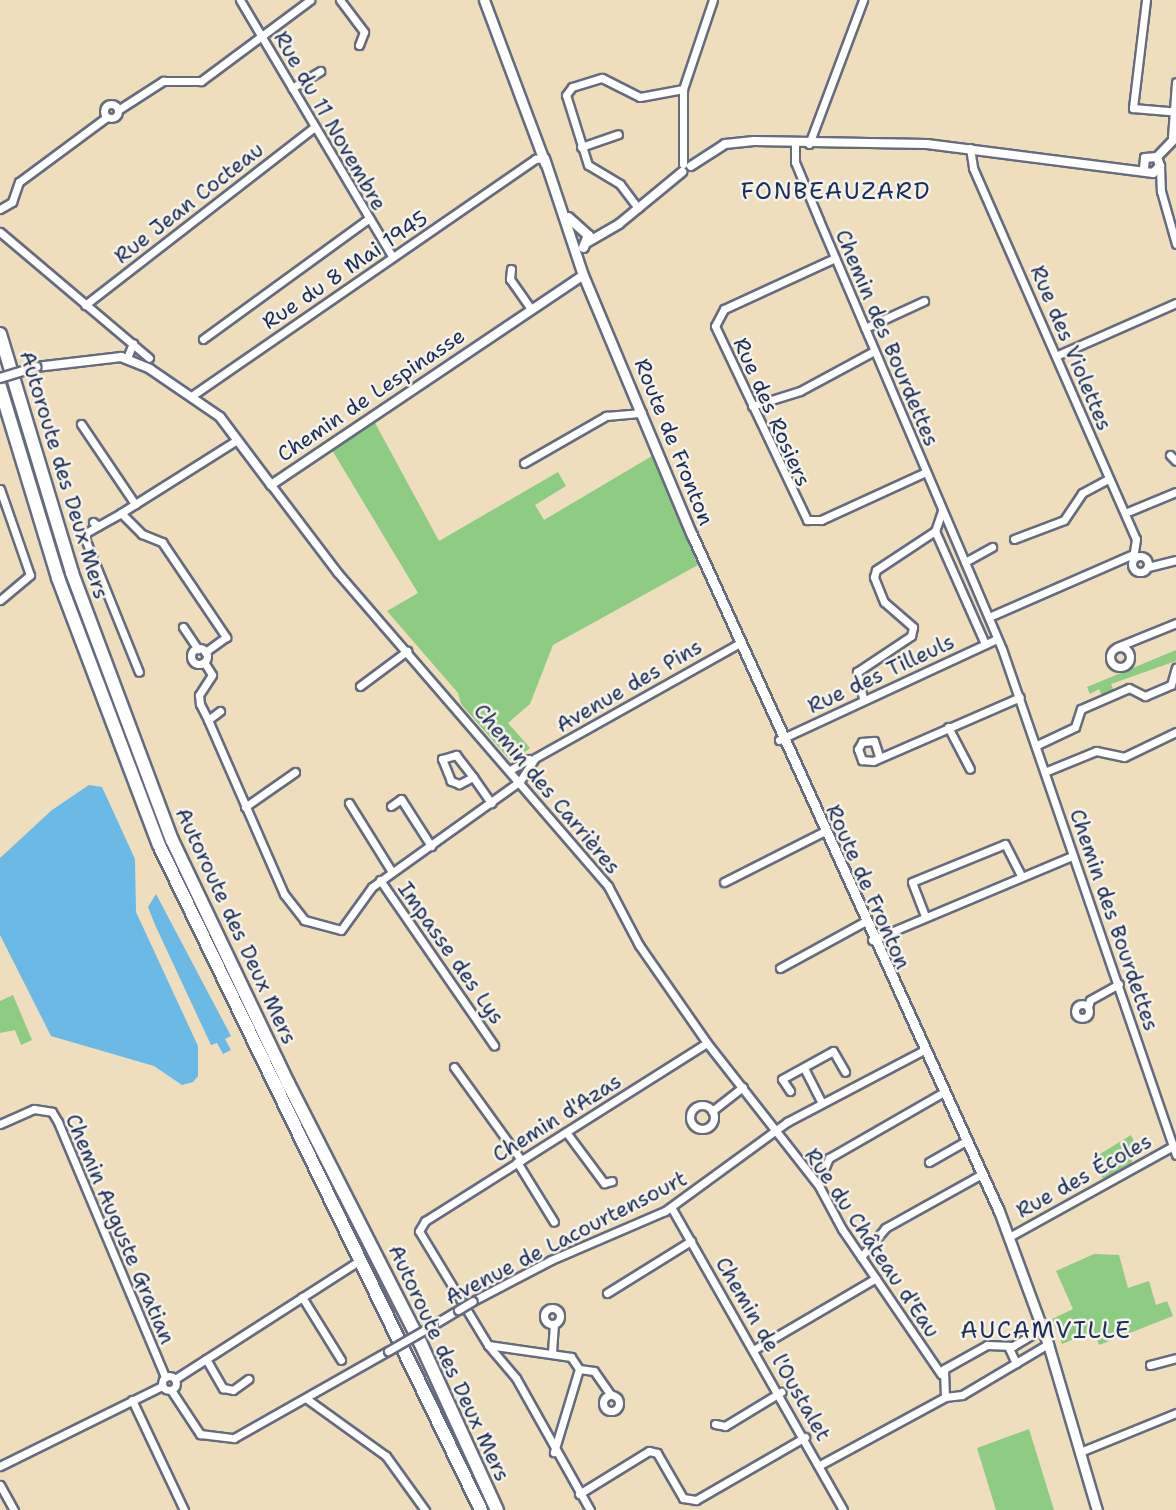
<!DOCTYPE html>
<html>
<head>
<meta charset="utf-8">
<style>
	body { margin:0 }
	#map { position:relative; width:1176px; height:1510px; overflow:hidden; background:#efdebd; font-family:"Shantell Sans",sans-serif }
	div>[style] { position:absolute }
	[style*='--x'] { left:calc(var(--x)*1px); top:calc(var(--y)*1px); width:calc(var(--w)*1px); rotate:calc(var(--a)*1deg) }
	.green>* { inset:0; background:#8dcc82 }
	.water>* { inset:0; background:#6bb9e5 }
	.roads { filter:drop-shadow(2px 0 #656c7f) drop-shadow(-2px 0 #656c7f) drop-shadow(0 2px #656c7f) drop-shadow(0 -2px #656c7f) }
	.minor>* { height:7px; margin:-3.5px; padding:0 3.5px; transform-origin:3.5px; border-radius:3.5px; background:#fff }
	.minor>.ring { margin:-3.5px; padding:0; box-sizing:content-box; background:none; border:7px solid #fff; border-radius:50% }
	.tertiary>* { height:8px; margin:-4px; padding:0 4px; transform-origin:4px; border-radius:4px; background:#fff }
	.secondary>* { height:9px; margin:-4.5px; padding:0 4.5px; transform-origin:4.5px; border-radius:4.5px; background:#fff }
	.motorway>* { height:12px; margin:-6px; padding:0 6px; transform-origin:6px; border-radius:6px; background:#fff }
	.bridges { filter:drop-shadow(2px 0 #656c7f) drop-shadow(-2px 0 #656c7f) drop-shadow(0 2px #656c7f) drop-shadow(0 -2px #656c7f) }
	.minor-bridge>* { height:7px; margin:-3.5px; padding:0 3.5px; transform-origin:3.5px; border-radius:3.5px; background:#fff }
	.tertiary-bridge>* { height:8px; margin:-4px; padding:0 4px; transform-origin:4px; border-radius:4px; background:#fff }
	span { translate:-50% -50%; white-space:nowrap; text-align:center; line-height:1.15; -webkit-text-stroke:5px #f7f3e8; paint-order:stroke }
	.street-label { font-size:21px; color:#1b2f5e }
	.quarter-label { font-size:24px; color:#1b2f5e; letter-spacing:1.5px }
</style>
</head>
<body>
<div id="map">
	<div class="green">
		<i style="clip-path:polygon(374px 421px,439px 541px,558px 472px,566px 486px,535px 505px,544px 520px,652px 456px,698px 565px,553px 645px,530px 704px,508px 723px,530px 748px,516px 759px,509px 759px,461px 704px,458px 693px,387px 611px,418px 593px,332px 450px)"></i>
		<i style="clip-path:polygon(1176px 650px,1176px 661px,1111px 684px,1114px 691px,1102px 696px,1099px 689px,1090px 694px,1087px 687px)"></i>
		<i style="clip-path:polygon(13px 995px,32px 1040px,21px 1045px,15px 1030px,0 1033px,0 1001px)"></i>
		<i style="clip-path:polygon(1131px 1135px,1136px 1146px,1131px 1164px,1103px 1179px,1095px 1157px)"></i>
		<i style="clip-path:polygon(1094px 1254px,1119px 1255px,1128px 1288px,1149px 1281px,1156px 1305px,1167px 1301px,1173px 1316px,1099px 1345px,1094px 1331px,1062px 1344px,1052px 1319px,1073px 1309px,1056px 1271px)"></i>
		<i style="clip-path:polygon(1029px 1429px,1054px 1510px,996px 1510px,977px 1448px)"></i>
	</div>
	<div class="water">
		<i style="clip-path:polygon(89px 785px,102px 787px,135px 859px,136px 912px,198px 1046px,198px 1076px,193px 1082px,182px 1085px,154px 1066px,51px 1036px,0 935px,0 858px,52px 810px)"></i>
		<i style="clip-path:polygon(156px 894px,231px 1036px,225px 1039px,231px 1050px,223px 1054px,217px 1043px,211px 1045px,156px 927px,148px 907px)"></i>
	</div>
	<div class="roads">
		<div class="minor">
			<i style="--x:240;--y:0;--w:298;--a:59.3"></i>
			<i style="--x:340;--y:0;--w:40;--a:53"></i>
			<i style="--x:364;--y:32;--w:14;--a:111"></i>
			<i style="--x:1146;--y:0;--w:109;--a:96.9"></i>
			<i style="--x:1133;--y:108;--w:38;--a:5"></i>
			<i style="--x:292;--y:88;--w:33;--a:-31"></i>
			<i class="ring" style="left:104px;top:104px;width:7px;height:7px"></i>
			<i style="--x:118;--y:110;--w:54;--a:-32.8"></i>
			<i style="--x:163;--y:81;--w:38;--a:0"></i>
			<i style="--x:201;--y:81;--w:136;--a:-36.6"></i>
			<i style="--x:1172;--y:137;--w:55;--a:-85.8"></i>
			<i style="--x:795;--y:144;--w:18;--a:90"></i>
			<i style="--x:795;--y:162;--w:63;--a:67.5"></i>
			<i style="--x:819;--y:220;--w:466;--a:66.9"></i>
			<i style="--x:1002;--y:649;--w:535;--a:71.02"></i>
			<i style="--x:809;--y:144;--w:154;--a:-69.4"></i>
			<i style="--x:581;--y:147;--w:39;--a:-19"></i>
			<i style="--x:970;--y:148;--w:20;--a:81"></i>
			<i style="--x:973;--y:168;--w:405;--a:66.3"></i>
			<i style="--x:1136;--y:539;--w:19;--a:99"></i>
			<i style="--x:683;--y:164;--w:75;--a:-90"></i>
			<i style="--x:683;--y:89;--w:94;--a:-71.4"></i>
			<i style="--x:1160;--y:166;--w:25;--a:88"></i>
			<i style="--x:1161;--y:191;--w:55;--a:74.2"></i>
			<i style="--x:638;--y:208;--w:30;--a:-127"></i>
			<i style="--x:620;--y:184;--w:37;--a:-149"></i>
			<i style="--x:588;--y:165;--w:73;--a:-107.4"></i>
			<i style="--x:566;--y:95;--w:10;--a:-53"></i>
			<i style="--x:572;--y:87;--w:31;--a:-17"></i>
			<i style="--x:602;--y:78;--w:42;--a:26.6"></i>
			<i style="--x:640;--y:97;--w:44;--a:-10.5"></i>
			<i style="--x:0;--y:209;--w:14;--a:-30"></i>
			<i style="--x:12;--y:202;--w:21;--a:-71"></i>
			<i style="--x:19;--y:182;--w:109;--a:-36.5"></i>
			<i style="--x:0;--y:232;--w:195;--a:40.2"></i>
			<i style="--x:835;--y:258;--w:122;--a:155.3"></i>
			<i style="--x:724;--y:309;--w:19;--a:118"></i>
			<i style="--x:715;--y:326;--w:215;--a:64.6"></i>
			<i style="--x:807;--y:520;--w:14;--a:0"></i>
			<i style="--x:821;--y:520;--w:115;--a:-24.6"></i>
			<i style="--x:511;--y:269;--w:10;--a:96"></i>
			<i style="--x:510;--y:279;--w:37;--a:55"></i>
			<i style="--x:85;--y:305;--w:289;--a:-37.8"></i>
			<i style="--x:865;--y:328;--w:65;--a:-24.6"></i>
			<i style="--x:203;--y:339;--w:203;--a:-36"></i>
			<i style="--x:1058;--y:355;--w:129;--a:-23.8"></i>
			<i style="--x:127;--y:358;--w:16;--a:-68"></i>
			<i style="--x:193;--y:395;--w:416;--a:-34.6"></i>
			<i style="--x:535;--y:159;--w:9;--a:-6"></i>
			<i style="--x:752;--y:406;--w:50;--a:-17.4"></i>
			<i style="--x:800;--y:391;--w:84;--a:-28.4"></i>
			<i style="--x:81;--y:424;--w:97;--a:56"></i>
			<i style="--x:1170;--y:455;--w:8;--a:45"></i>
			<i style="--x:524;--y:463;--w:95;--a:-29.8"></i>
			<i style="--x:606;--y:416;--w:36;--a:-5"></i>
			<i style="--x:271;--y:485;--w:109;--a:52.8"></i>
			<i style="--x:337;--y:572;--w:415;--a:49.2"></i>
			<i style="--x:608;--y:886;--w:67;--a:62.3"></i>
			<i style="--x:639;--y:945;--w:119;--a:55.2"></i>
			<i style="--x:707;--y:1043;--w:182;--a:51.9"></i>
			<i style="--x:819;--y:1186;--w:49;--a:61.9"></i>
			<i style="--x:842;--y:1229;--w:176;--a:55.7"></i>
			<i style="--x:0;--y:489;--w:91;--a:70.8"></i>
			<i style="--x:30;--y:575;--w:39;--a:140"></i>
			<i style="--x:942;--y:511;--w:21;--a:109"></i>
			<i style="--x:935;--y:531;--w:124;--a:66.1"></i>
			<i style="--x:121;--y:513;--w:30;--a:45"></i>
			<i style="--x:142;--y:534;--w:22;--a:22"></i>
			<i style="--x:162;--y:542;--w:115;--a:56"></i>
			<i style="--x:226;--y:637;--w:26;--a:144"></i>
			<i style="--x:1125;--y:513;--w:55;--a:-22.4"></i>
			<i style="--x:93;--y:522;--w:6;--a:39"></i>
			<i style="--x:98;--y:526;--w:26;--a:-29"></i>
			<i style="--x:121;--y:513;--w:137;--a:-32.2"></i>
			<i style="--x:98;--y:526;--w:14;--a:150"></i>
			<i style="--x:86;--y:533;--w:8;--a:90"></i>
			<i style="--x:86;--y:541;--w:141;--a:68"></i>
			<i style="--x:1014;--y:539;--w:53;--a:-20.8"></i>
			<i style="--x:1064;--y:520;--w:32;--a:-56"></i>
			<i style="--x:1082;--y:493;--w:30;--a:-28"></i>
			<i class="ring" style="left:1132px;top:556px;width:9px;height:9px"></i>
			<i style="--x:965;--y:562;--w:31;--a:-29"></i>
			<i style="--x:1148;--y:567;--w:29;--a:-14"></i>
			<i style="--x:989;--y:617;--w:155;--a:-23.6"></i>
			<i style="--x:183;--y:627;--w:27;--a:56"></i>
			<i style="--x:1117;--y:647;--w:64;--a:-22.1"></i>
			<i class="ring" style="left:1110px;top:647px;width:13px;height:13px"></i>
			<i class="ring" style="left:191px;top:648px;width:9px;height:9px"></i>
			<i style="--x:204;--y:662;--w:15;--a:58"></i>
			<i style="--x:212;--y:675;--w:24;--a:123"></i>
			<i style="--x:199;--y:695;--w:9;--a:84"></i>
			<i style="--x:200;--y:704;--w:18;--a:63"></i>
			<i style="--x:360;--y:686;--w:59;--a:-36.7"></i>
			<i style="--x:863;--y:698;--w:27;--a:-103"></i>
			<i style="--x:857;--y:672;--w:65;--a:-33.7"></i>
			<i style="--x:911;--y:636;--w:9;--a:-77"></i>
			<i style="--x:913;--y:627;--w:38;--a:-139"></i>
			<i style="--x:884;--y:602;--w:27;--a:-112"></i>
			<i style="--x:874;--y:577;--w:7;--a:-74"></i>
			<i style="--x:876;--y:570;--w:71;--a:-33.5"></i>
			<i style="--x:220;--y:711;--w:15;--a:143"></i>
			<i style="--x:208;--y:720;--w:190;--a:66.4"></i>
			<i style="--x:284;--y:894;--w:33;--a:52"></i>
			<i style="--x:304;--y:920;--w:38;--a:15"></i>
			<i style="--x:341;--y:930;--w:53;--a:-54.2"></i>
			<i style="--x:372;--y:887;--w:182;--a:-35.6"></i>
			<i style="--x:520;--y:781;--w:27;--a:-57"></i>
			<i style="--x:535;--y:758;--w:235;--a:-29.3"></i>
			<i style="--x:948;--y:727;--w:47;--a:62.4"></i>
			<i style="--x:779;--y:740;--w:240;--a:-24.9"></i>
			<i style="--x:1037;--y:745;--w:42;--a:-25.3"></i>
			<i style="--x:1075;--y:727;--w:19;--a:-72"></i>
			<i style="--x:1081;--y:709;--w:52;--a:-23.6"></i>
			<i style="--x:1129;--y:688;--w:18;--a:27"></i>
			<i style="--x:1145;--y:696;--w:28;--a:-23"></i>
			<i style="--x:1171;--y:685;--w:18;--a:-74"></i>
			<i style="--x:879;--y:756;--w:16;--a:-108"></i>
			<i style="--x:874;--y:741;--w:12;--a:175"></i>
			<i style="--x:862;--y:742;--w:8;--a:120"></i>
			<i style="--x:858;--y:749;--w:12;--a:70"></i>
			<i style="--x:862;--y:760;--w:11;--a:5"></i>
			<i style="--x:873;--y:761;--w:160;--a:-23.5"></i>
			<i style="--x:510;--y:770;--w:22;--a:-30"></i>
			<i style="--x:1047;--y:771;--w:53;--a:-22.2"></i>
			<i style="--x:1096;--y:751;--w:29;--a:12"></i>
			<i style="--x:1124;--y:757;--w:58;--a:-25.7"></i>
			<i style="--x:473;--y:777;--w:16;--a:153"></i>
			<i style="--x:459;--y:784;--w:9;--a:-159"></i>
			<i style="--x:451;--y:781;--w:24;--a:-112"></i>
			<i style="--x:442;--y:759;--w:15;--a:-16"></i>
			<i style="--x:456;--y:755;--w:28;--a:52"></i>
			<i style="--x:473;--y:777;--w:32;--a:55"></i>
			<i style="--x:349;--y:803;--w:81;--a:58.1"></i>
			<i style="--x:391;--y:806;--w:12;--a:-35"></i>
			<i style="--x:401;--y:799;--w:56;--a:57.4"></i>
			<i style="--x:245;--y:807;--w:61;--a:-35"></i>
			<i style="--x:380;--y:880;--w:201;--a:55.4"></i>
			<i style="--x:724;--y:882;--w:111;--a:-26.8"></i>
			<i style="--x:925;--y:916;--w:36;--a:-111"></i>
			<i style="--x:912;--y:882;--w:100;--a:-22.2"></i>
			<i style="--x:1005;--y:844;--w:36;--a:63"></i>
			<i style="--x:872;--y:940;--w:217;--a:-22.8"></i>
			<i style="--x:780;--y:968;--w:96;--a:-28.7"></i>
			<i class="ring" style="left:1075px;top:1004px;width:7px;height:7px"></i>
			<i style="--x:1088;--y:1007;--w:7;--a:-74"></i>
			<i style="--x:1090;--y:1000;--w:33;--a:-29"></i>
			<i style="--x:454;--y:1067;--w:115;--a:54.2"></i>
			<i style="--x:804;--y:1068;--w:39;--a:63"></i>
			<i style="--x:790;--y:1091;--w:14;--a:-124"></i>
			<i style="--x:782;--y:1079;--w:58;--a:-28.8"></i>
			<i style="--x:833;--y:1051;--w:24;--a:60"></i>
			<i class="ring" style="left:690px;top:1105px;width:17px;height:17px"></i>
			<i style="--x:712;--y:1111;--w:39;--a:-38"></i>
			<i style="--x:0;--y:1124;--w:37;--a:-24"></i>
			<i style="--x:34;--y:1109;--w:18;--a:9"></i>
			<i style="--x:52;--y:1112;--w:12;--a:59"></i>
			<i style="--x:58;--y:1122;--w:277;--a:67.2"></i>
			<i style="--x:566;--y:1132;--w:64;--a:53.3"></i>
			<i style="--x:604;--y:1183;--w:8;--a:-14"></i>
			<i style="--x:517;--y:1162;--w:70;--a:58.3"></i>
			<i style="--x:929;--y:1162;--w:43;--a:-29.6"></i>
			<i style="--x:825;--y:1167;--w:10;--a:-66"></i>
			<i style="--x:829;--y:1158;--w:130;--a:-29.9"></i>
			<i style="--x:671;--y:1207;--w:348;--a:60.4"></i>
			<i style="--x:1009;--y:1237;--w:190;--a:-29"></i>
			<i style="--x:861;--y:1257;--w:38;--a:-50"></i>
			<i style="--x:885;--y:1228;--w:111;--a:-29.1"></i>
			<i style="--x:607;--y:1293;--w:99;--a:-31.8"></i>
			<i style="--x:302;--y:1297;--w:74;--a:58.2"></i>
			<i style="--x:473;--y:1301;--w:88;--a:-27.7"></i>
			<i style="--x:551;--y:1260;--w:124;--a:-23.3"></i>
			<i style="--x:665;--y:1211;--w:151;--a:-36.1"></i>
			<i style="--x:787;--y:1122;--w:153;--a:-27.7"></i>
			<i class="ring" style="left:544px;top:1308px;width:9px;height:9px"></i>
			<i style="--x:433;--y:1325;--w:29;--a:-31"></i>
			<i style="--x:1043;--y:1328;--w:35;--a:149"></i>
			<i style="--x:1013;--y:1346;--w:26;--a:-178"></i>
			<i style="--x:987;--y:1345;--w:49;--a:150.8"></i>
			<i style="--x:944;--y:1369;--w:28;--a:88"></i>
			<i style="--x:945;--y:1397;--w:17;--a:-7"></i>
			<i style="--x:962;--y:1395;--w:100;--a:-30.7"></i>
			<i style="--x:488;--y:1345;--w:84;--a:8.2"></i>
			<i style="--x:571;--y:1357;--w:14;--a:56"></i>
			<i style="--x:579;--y:1369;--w:87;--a:106.8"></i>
			<i style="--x:1008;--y:1346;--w:19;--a:65"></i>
			<i style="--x:755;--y:1349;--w:140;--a:-30.4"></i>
			<i style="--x:552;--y:1352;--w:28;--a:-86"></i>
			<i style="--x:206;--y:1359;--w:34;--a:60"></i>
			<i style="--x:223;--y:1388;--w:10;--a:11"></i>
			<i style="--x:233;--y:1390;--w:19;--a:-36"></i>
			<i style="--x:1150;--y:1365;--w:27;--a:-15"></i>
			<i style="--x:579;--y:1369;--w:15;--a:8"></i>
			<i style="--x:594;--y:1371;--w:29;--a:55"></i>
			<i class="ring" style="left:162px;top:1376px;width:7px;height:7px"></i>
			<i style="--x:175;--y:1379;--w:213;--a:-32.7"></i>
			<i style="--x:171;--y:1390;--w:53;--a:56.6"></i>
			<i style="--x:200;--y:1434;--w:34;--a:7"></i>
			<i style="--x:234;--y:1438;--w:177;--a:-29.5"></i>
			<i class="ring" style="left:603px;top:1395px;width:9px;height:9px"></i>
			<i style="--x:307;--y:1399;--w:97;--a:35.8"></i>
			<i style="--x:386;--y:1456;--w:67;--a:54.2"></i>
			<i style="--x:132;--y:1400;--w:122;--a:64.7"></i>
			<i style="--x:715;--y:1424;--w:10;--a:11"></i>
			<i style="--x:725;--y:1426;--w:66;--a:-31.3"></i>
			<i style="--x:1080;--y:1452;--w:104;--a:-22.1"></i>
			<i style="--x:820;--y:1465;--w:142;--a:-28.5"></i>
			<i style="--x:0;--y:1466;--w:181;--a:-26.3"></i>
			<i style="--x:0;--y:1485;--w:29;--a:61"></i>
			<i style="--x:579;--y:1494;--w:82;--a:-31.6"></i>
			<i style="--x:649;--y:1451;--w:8;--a:14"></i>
			<i style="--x:657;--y:1453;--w:52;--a:60"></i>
			<i style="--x:683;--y:1498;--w:13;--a:9"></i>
			<i style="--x:696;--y:1500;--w:126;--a:-30"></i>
			<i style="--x:590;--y:1510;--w:151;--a:-119.3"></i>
			<i style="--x:516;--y:1378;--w:43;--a:-130.3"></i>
			<i style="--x:488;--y:1345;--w:133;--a:-121.2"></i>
			<i style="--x:419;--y:1231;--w:12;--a:-59"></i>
			<i style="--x:425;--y:1221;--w:333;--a:-32.3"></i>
		</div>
		<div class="tertiary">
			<i style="--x:1157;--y:157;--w:28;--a:-46"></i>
			<i style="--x:691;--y:166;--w:40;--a:-32.9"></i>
			<i style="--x:725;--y:144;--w:29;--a:-6"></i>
			<i style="--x:754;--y:141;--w:173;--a:1"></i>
			<i style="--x:927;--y:144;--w:228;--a:7.3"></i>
			<i style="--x:1153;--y:173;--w:10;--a:-45"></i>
			<i style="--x:1160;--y:166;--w:9;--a:-108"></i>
			<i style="--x:1144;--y:169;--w:11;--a:-85"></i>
			<i style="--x:1145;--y:158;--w:12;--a:-5"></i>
			<i style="--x:588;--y:242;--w:36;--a:-30"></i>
			<i style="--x:619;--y:224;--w:82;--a:-39.5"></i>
			<i style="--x:36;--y:367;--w:86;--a:-6.7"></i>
			<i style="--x:121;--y:357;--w:31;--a:22"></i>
			<i style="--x:150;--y:369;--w:85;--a:34.4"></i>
			<i style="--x:220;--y:417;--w:85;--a:53.1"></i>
			<i style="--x:271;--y:485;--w:376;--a:-33.9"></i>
		</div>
		<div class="secondary">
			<i style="--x:484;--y:0;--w:174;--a:69.5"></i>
			<i style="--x:544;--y:158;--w:123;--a:71.6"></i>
			<i style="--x:583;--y:275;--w:282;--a:67.3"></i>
			<i style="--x:692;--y:535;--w:742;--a:65.58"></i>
			<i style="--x:999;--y:1211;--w:142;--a:69.8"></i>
			<i style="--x:1048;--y:1344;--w:173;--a:73.6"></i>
			<i style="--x:568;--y:217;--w:27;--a:42"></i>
			<i style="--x:588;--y:235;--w:13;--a:113"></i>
		</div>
		<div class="motorway">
			<i style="--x:0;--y:334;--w:250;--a:73.2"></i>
			<i style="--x:72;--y:573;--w:285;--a:69.5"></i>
			<i style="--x:172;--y:840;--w:269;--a:64.5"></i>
			<i style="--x:288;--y:1083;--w:291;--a:63"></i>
			<i style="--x:420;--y:1342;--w:185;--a:65.4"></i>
			<i style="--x:0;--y:387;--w:200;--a:73.1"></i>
			<i style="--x:58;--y:578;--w:285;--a:69.3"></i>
			<i style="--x:159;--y:845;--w:739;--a:64.16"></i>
		</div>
	</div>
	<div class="bridges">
		<div class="minor-bridge">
			<i style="--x:458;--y:1310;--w:17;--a:-31"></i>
			<i style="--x:388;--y:1351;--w:52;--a:-30"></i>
		</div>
		<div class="tertiary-bridge">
			<i style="--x:0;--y:378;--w:38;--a:-17"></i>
		</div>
	</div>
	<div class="street-label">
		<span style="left:330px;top:121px;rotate:60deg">Rue du 11 Novembre</span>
		<span style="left:189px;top:203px;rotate:-38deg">Rue Jean Cocteau</span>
		<span style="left:345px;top:270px;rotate:-34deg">Rue du 8 Mai 1945</span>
		<span style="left:887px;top:338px;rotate:67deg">Chemin des Bourdettes</span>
		<span style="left:1071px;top:348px;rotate:67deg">Rue des Violettes</span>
		<span style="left:371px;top:395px;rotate:-34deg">Chemin de Lespinasse</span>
		<span style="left:772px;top:412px;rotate:66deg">Rue des Rosiers</span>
		<span style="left:674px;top:442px;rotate:68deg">Route de Fronton</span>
		<span style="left:64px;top:475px;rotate:73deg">Autoroute des Deux Mers</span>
		<span style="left:881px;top:674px;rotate:-25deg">Rue des Tilleuls</span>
		<span style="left:629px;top:686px;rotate:-30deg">Avenue des Pins</span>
		<span style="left:547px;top:789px;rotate:50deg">Chemin des Carrières</span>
		<span style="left:868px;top:887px;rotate:66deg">Route de Fronton</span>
		<span style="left:1114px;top:920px;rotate:71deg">Chemin des Bourdettes</span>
		<span style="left:236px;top:926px;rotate:65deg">Autoroute des Deux Mers</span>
		<span style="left:451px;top:953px;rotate:55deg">Impasse des Lys</span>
		<span style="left:557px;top:1118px;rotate:-32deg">Chemin d'Azas</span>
		<span style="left:1084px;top:1176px;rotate:-29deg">Rue des Écoles</span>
		<span style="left:120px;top:1229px;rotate:67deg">Chemin Auguste Gratian</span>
		<span style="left:566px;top:1238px;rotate:-27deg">Avenue de Lacourtensourt</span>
		<span style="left:872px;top:1243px;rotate:56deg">Rue du Château d'Eau</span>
		<span style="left:773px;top:1349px;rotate:60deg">Chemin de l'Oustalet</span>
		<span style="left:449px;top:1363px;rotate:65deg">Autoroute des Deux Mers</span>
	</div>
	<div class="quarter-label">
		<span style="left:836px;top:192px">FONBEAUZARD</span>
		<span style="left:1046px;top:1331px">AUCAMVILLE</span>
	</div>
</div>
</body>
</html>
